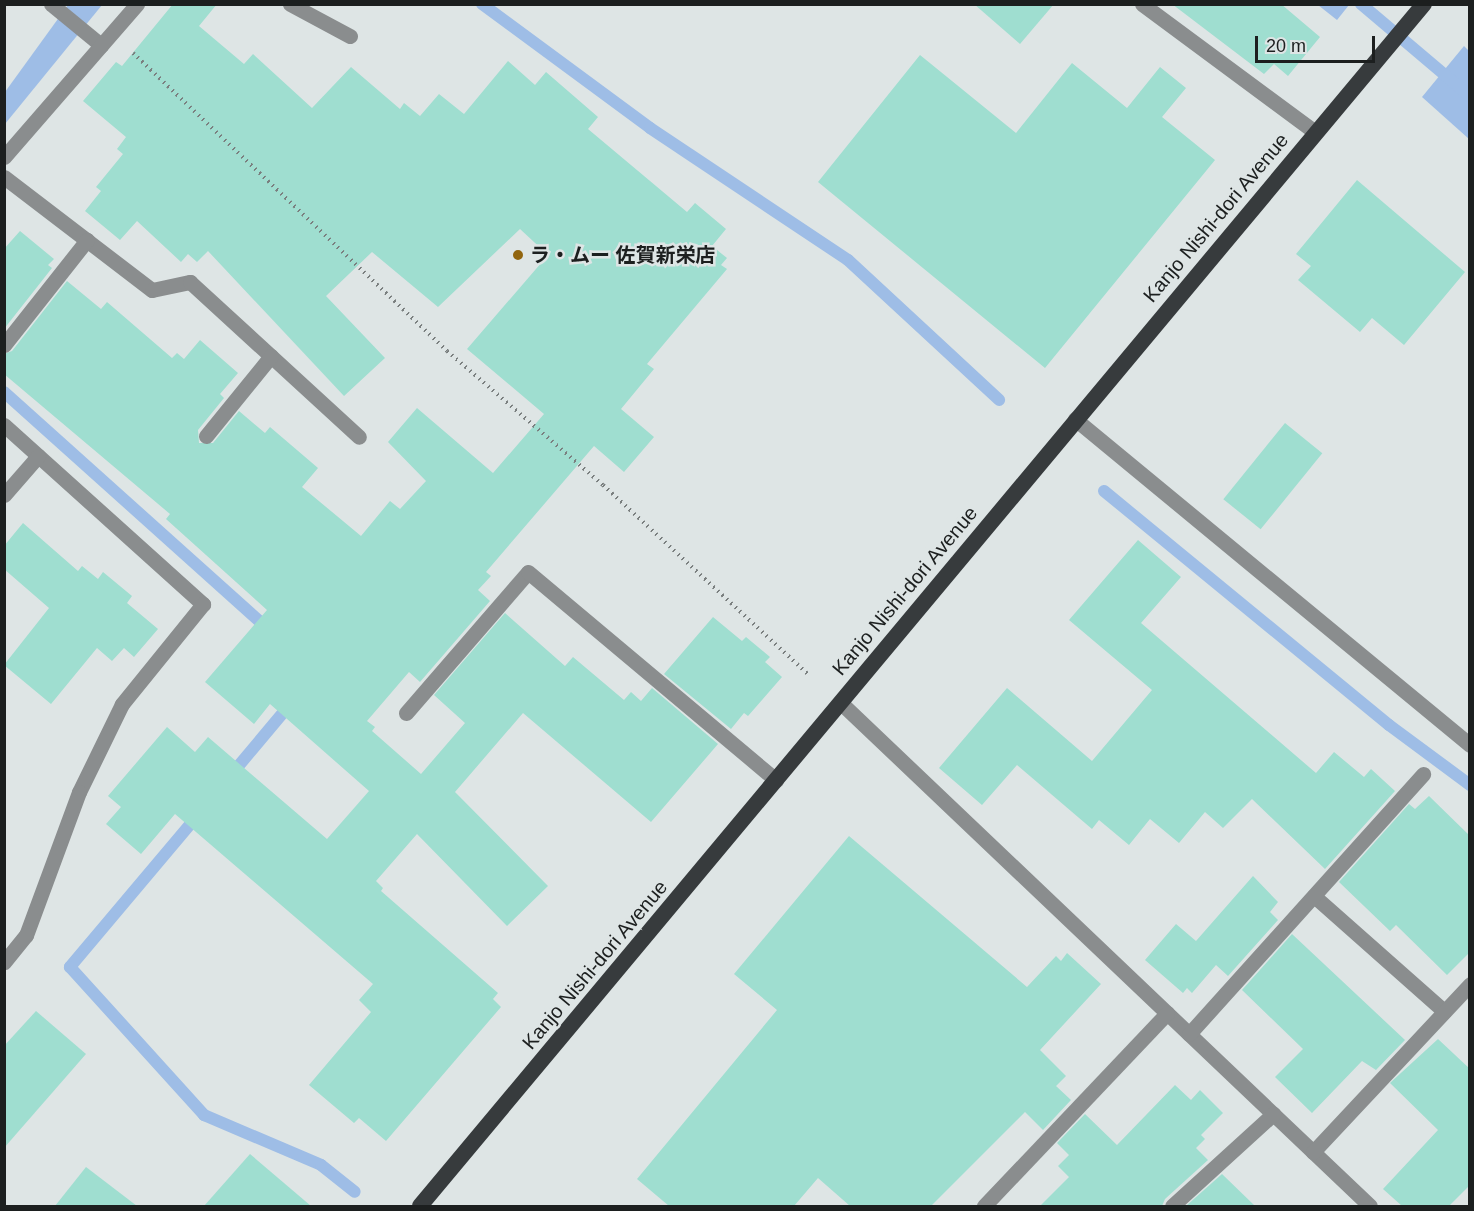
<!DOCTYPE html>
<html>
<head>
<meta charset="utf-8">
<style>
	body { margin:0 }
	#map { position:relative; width:1474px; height:1211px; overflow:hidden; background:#dee5e5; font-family:Helvetica,"Noto Sans JP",sans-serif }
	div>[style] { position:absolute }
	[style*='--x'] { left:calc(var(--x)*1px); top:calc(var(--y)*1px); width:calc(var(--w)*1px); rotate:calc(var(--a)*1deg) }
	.water>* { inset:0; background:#9ebde6 }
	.stream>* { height:12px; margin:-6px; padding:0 6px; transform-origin:6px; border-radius:6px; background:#9ebde6 }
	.building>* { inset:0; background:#9fded0; transform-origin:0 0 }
	.path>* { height:4px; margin-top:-2px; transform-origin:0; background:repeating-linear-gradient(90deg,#7a7f7f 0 1.5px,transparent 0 6px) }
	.minor>* { height:15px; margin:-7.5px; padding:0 7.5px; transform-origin:7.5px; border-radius:7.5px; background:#8a8d8e }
	.trunk>* { height:16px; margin:-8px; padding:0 8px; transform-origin:8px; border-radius:8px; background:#373b3d }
	.dots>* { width:16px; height:16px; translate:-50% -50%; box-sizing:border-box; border:3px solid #dee5e5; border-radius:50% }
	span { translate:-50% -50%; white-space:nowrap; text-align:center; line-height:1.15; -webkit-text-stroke:5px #dee5e5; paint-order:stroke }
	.street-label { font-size:20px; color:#1c1f1f }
	.poi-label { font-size:20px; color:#1c1f1f; font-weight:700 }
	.left { translate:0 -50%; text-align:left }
	.frame { position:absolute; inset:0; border:6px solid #1c1f1f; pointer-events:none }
	.scale { position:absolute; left:1255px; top:36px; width:120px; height:27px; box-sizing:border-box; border:3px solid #1c1f1f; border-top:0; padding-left:8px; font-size:18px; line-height:21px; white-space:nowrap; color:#1c1f1f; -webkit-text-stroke:4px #dee5e5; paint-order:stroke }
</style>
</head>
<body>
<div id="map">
	<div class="water">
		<i style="clip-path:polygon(68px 5px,102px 5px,5px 124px,5px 92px)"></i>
		<i style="clip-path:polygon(1318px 5px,1349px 5px,1337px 20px)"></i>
		<i style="clip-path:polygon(1464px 46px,1469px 51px,1469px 139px,1422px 97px)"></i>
	</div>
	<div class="stream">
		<i style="--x:482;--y:4;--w:209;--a:36.4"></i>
		<i style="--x:650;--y:128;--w:238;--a:33.7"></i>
		<i style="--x:848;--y:260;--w:206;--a:42.8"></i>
		<i style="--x:1361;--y:4;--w:143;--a:40.2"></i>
		<i style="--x:4;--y:392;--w:356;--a:41.9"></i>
		<i style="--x:1104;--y:491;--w:369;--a:39.4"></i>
		<i style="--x:1389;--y:725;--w:101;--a:36.5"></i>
		<i style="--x:230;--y:776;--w:97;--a:-50"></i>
		<i style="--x:198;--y:815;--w:199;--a:130.1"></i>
		<i style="--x:70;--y:967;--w:200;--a:47.8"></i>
		<i style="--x:204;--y:1115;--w:127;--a:23.1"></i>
		<i style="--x:321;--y:1165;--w:43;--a:38.5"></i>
	</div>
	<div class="building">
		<i style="clip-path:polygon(173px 4px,217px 4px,199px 26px,244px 64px,253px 54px,312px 108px,351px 67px,400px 109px,404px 103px,420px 116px,439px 94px,464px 114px,508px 61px,535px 85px,546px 72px,598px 117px,588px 129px,687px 212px,695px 203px,726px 229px,712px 246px,727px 258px,721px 265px,727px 269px,647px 364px,654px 369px,621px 409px,654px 437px,624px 472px,594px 446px,486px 572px,491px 576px,478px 590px,490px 601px,420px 682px,409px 672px,367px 721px,375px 727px,372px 731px,421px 774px,465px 723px,434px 695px,505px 613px,565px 666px,573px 657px,624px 700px,631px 692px,641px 701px,652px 688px,718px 744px,651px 822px,523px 713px,455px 792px,548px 886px,507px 926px,417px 834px,376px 881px,383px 888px,381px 891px,498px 993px,493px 999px,501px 1007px,386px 1141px,359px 1118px,354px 1123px,309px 1085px,371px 1012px,359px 1000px,373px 984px,175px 814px,141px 854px,106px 824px,121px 807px,108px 796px,167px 727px,195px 752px,208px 737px,327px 839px,369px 791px,270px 704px,254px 724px,205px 682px,267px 610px,166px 519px,170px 514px,4px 374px,4px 354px,12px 351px,67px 281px,101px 309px,107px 302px,172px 358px,177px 353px,184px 359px,200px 340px,238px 373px,220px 394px,224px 398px,198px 430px,199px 443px,213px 443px,239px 411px,265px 433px,270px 427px,318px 468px,302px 487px,361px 536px,390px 501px,400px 509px,426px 481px,388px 442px,417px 408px,493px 473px,544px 414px,467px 349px,548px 255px,520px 229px,438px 307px,372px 252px,326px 296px,385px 358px,344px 396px,208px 251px,197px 262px,188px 254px,181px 262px,137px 221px,120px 240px,85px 211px,101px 191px,96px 187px,123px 154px,117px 149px,126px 137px,83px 101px,116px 62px,122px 66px)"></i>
		<i style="clip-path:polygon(974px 4px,1054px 4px,1020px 44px)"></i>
		<i style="clip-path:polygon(1172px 4px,1281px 4px,1320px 37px,1288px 76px,1274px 64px,1264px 74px)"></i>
		<i style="clip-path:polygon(920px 55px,1016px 133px,1072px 63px,1127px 108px,1160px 67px,1186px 88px,1162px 117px,1215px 160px,1045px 368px,818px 182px)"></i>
		<i style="clip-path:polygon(1357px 180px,1465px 272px,1404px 345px,1372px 318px,1360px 332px,1298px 280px,1311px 266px,1296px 254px)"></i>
		<i style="clip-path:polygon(20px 231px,54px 259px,48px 265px,52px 268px,4px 329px,4px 249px)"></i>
		<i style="left:1285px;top:423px;width:48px;height:98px;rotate:39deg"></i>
		<i style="clip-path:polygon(23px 523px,78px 571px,82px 566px,98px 579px,103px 572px,132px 596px,127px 603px,158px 629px,134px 657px,124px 648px,112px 661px,97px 648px,51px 704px,4px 665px,49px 608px,4px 569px,4px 546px)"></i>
		<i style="clip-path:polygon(1138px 540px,1181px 577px,1141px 623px,1316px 773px,1334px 752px,1364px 777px,1371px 769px,1395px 791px,1325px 869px,1252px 799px,1223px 828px,1205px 812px,1179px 843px,1150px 819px,1129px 845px,1099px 820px,1092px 829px,1017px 765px,982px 805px,939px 768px,1007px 688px,1092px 761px,1152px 690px,1069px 620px)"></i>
		<i style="clip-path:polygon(713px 617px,742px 641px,746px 637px,770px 657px,765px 662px,782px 677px,748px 716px,744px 713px,731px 729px,664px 674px)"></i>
		<i style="clip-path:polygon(1429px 796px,1470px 836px,1470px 952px,1447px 975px,1396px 925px,1390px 931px,1339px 882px,1409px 804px,1415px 809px)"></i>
		<i style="clip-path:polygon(849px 836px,1027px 987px,1056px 956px,1061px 961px,1067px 953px,1101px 984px,1040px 1050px,1066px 1076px,1056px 1086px,1071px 1100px,1043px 1130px,1025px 1112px,931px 1206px,850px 1206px,818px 1178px,794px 1206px,669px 1206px,637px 1179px,777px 1010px,734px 974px)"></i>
		<i style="clip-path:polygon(1253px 876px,1278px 902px,1270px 912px,1278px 920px,1228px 976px,1216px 965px,1192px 993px,1187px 988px,1183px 993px,1145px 960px,1176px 924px,1196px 941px)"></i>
		<i style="clip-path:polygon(1292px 934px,1405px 1040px,1376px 1070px,1362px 1061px,1312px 1113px,1275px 1077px,1303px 1049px,1242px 990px)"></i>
		<i style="clip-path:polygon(36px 1011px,86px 1054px,4px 1148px,4px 1046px)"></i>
		<i style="clip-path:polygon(1438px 1039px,1470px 1069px,1470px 1185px,1449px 1206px,1402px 1206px,1383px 1189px,1438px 1130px,1390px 1083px)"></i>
		<i style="clip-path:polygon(1175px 1085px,1191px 1100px,1200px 1090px,1223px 1113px,1201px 1135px,1205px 1139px,1196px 1148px,1208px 1160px,1165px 1199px,1162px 1206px,1040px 1206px,1069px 1177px,1058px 1166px,1069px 1155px,1057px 1143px,1085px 1114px,1117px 1145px)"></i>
		<i style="clip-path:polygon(250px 1154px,311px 1206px,204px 1206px)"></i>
		<i style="clip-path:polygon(86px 1167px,137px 1206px,55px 1206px)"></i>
		<i style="clip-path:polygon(1222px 1174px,1255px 1206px,1186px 1206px)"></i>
	</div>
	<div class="path">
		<i style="--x:133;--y:53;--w:433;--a:43.5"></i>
		<i style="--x:447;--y:351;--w:206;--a:40.7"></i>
		<i style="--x:603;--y:485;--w:279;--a:42.7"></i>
	</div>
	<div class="minor">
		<i style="--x:51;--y:4;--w:65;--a:39.4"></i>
		<i style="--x:290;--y:4;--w:68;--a:28.1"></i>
		<i style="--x:1142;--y:4;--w:215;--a:36.5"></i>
		<i style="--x:4;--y:157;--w:203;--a:-49"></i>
		<i style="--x:4;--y:177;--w:186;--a:37.4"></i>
		<i style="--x:152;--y:290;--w:39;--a:-12"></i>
		<i style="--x:190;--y:282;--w:229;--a:42.5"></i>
		<i style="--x:4;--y:345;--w:134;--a:-51.7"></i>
		<i style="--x:1075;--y:419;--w:512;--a:39.53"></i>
		<i style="--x:4;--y:425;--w:268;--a:42"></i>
		<i style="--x:203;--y:604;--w:129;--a:129"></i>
		<i style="--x:122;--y:704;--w:98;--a:116"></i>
		<i style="--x:79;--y:792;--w:153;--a:110.3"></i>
		<i style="--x:26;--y:935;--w:35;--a:129"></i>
		<i style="--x:206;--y:436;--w:103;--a:-50.9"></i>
		<i style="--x:4;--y:495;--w:52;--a:-48.9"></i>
		<i style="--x:841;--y:703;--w:730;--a:43.56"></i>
		<i style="--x:406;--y:713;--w:186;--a:-49.1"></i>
		<i style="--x:528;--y:572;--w:324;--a:40"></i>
		<i style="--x:1314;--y:896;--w:174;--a:41.5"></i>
		<i style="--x:1189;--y:1034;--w:350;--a:-48"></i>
		<i style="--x:1313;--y:1152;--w:230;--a:-46.9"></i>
		<i style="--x:984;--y:1206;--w:266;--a:-46.5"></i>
		<i style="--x:1172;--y:1206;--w:137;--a:-42.3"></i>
	</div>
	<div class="trunk">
		<i style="--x:420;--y:1206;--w:1566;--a:-50.13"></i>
	</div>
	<div class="dots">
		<i style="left:518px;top:255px;background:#91650e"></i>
	</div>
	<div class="street-label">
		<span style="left:1216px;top:218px;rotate:-50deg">Kanjo Nishi-dori Avenue</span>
		<span style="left:905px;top:591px;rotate:-50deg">Kanjo Nishi-dori Avenue</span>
		<span style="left:595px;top:965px;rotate:-50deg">Kanjo Nishi-dori Avenue</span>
	</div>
	<div class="poi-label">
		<span class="left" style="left:530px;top:255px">ラ・ムー 佐賀新栄店</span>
	</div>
	<div class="frame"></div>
	<div class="scale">20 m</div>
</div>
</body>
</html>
